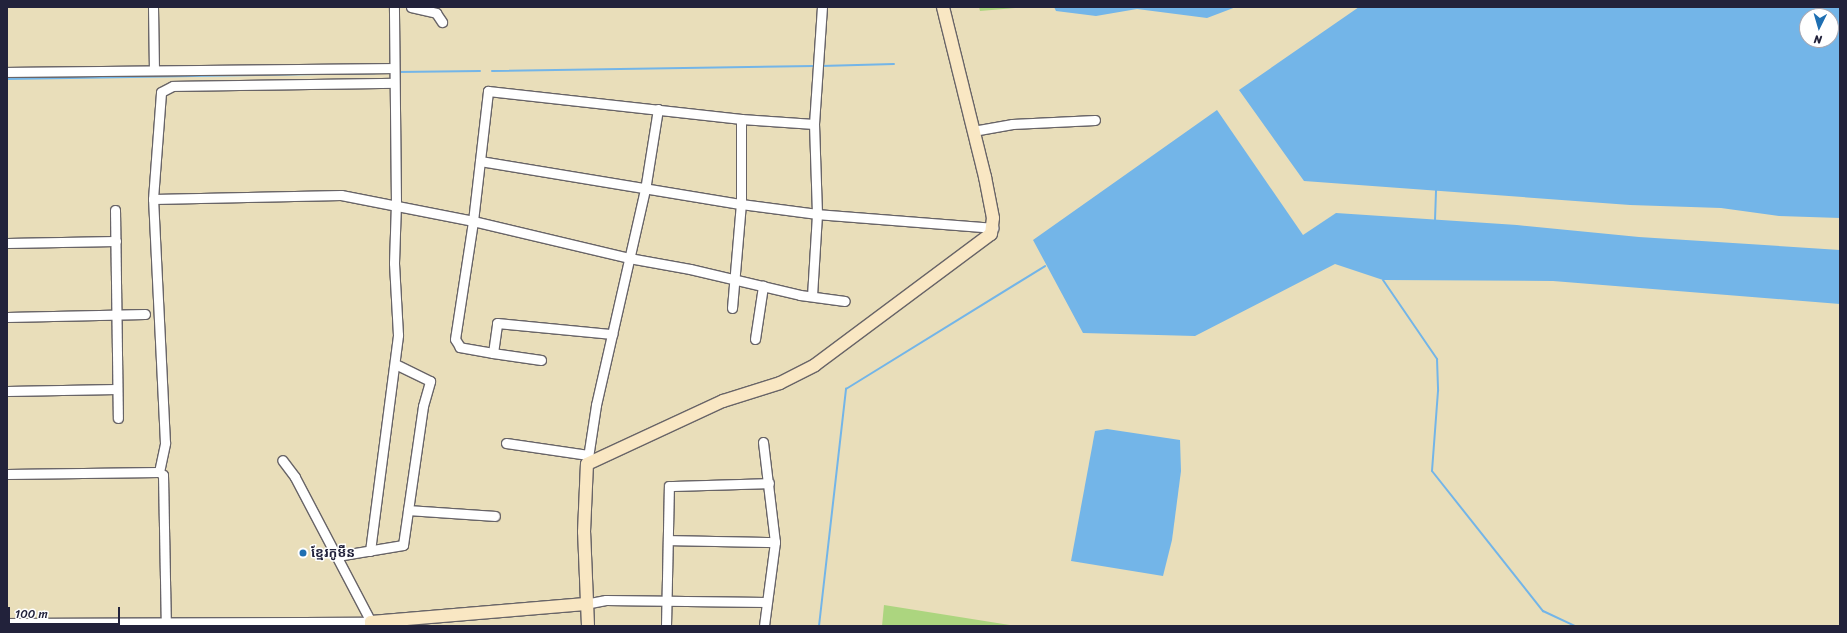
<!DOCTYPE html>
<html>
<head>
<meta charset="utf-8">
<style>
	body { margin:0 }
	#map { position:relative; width:1847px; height:633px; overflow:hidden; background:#e9deba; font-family:Sriracha,"Noto Sans Khmer",sans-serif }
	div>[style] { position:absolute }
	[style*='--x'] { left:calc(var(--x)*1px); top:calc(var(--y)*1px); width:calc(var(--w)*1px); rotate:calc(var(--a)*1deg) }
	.green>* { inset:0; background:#acd57f }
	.water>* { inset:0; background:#73b5e8 }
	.stream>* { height:2px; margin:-1px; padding:0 1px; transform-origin:1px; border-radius:1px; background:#73b5e8 }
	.roads { filter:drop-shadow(1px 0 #686467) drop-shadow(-1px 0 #686467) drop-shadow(0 1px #686467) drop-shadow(0 -1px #686467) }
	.street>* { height:9px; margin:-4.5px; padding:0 4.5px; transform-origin:4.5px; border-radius:4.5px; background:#fff }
	.secondary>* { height:12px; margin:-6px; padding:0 6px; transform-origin:6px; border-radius:6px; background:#f9e7c3 }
	.dots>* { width:11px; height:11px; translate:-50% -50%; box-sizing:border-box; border:2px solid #fff; border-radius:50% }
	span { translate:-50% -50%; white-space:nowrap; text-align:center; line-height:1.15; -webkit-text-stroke:3px #fff; paint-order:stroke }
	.poi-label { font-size:13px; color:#22223b; font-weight:700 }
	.left { translate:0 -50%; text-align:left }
	.frame { position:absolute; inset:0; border:8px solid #22223b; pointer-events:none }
	.north { position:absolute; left:1799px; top:8px; width:40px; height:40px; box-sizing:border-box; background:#fff; border:1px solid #a7a7b1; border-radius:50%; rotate:185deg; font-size:11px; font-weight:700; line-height:16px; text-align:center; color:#22223b }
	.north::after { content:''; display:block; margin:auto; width:14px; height:18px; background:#1f6fb2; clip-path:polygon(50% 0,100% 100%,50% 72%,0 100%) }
	.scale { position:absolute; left:8px; top:607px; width:112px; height:18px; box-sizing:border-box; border:2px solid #22223b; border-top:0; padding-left:5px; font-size:12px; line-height:14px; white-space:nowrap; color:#22223b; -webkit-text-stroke:3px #fff; paint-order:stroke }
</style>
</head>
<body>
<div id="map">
	<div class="green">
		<i style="clip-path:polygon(979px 7px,1026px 7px,980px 11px)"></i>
		<i style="clip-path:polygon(884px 605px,1016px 626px,882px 626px)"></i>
	</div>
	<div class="water">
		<i style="clip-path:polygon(1054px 7px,1236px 7px,1207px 18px,1137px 9px,1096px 16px,1056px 11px)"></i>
		<i style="clip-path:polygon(evenodd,1359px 7px,1840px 7px,1840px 218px,1779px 216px,1721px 208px,1630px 205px,1304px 181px,1239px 90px,1359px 7px,1807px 16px,1831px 16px,1831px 40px,1807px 40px,1807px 16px)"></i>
		<i style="clip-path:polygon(1217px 110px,1303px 235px,1336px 213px,1517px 225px,1639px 237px,1840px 250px,1840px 304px,1553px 281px,1383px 280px,1335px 264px,1195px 336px,1083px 333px,1033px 240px)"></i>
		<i style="clip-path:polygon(1107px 429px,1180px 440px,1181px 471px,1172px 540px,1163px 576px,1071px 561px,1095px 431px)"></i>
	</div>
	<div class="stream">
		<i style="--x:821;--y:66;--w:73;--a:-1.6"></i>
		<i style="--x:492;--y:71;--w:322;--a:-0.9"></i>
		<i style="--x:398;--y:72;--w:82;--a:-0.7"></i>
		<i style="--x:7;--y:79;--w:368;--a:-0.9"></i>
		<i style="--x:1435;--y:220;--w:30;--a:-88"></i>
		<i style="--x:1383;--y:280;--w:96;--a:55.6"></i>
		<i style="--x:1437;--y:359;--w:32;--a:88"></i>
		<i style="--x:1438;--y:391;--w:80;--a:94.3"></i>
		<i style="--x:1432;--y:471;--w:179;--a:51.6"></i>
		<i style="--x:1543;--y:611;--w:35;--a:25"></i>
		<i style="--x:819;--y:626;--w:239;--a:-83.5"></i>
		<i style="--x:846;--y:389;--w:234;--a:-31.7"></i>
	</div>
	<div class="roads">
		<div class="street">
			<i style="--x:153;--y:7;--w:63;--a:89.1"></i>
			<i style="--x:411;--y:7;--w:26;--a:13"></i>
			<i style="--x:436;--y:13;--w:11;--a:56"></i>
			<i style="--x:7;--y:72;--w:386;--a:-0.6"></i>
			<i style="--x:973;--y:131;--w:40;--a:-10"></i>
			<i style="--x:1012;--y:124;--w:83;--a:-2.8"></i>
			<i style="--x:480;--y:161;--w:265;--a:9.4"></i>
			<i style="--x:741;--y:204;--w:77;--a:7.5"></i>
			<i style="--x:817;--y:214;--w:177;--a:4.5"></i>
			<i style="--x:153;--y:199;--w:188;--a:-1.2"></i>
			<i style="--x:341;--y:195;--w:135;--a:11.1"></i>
			<i style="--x:473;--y:221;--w:160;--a:13.3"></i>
			<i style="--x:629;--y:258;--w:62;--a:10.2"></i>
			<i style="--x:690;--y:269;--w:113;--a:13.3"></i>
			<i style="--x:800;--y:295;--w:45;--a:7.6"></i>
			<i style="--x:115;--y:210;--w:208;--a:89.2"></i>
			<i style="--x:7;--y:243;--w:109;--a:-1.1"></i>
			<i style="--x:812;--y:296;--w:82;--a:-86.5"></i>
			<i style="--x:817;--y:214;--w:90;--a:-91.9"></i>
			<i style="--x:814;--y:124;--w:117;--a:-86.1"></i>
			<i style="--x:732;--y:308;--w:104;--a:-85.1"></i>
			<i style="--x:741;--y:204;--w:85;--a:-90"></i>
			<i style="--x:7;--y:317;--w:138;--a:-1.2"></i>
			<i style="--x:755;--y:339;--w:54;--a:-81.4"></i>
			<i style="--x:493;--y:353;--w:34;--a:-170"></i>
			<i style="--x:460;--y:347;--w:9;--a:-122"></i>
			<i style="--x:455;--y:339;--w:119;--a:-81.3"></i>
			<i style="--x:473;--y:221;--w:131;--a:-83.4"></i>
			<i style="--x:488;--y:91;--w:255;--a:6.3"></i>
			<i style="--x:741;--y:119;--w:73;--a:3.9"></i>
			<i style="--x:541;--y:360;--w:49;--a:-171.7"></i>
			<i style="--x:493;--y:353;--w:30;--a:-82"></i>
			<i style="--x:497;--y:323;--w:116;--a:5.5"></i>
			<i style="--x:7;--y:391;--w:110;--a:-1"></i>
			<i style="--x:763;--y:442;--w:101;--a:83.2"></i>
			<i style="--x:775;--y:542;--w:85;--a:97.5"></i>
			<i style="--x:506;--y:443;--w:83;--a:8.3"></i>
			<i style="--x:587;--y:464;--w:60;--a:-81.3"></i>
			<i style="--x:596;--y:405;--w:221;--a:-77.2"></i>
			<i style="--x:645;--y:190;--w:82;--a:-80.9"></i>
			<i style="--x:159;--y:472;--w:30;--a:-78"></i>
			<i style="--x:165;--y:443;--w:244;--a:-92.8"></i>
			<i style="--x:153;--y:199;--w:107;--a:-85.7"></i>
			<i style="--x:161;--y:92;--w:13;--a:-27"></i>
			<i style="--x:173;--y:86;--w:221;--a:-0.8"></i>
			<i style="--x:7;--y:474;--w:152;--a:-0.8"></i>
			<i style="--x:159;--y:472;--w:5;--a:37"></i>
			<i style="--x:163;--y:475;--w:151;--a:88.9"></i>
			<i style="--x:408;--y:510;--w:87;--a:3.9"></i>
			<i style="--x:668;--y:540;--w:107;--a:1.1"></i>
			<i style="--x:370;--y:551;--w:218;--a:-82.6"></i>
			<i style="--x:398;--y:335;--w:72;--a:-93.2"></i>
			<i style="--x:394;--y:263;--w:59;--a:-88.1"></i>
			<i style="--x:396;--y:204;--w:197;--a:-90.6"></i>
			<i style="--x:337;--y:556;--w:67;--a:-9.5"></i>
			<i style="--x:403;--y:545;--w:140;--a:-81.8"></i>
			<i style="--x:423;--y:406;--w:26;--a:-74"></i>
			<i style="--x:430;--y:381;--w:39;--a:-154"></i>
			<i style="--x:585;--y:604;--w:21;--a:-11"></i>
			<i style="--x:606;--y:600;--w:160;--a:0.7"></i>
			<i style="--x:7;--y:623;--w:364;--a:-0.2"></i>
			<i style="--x:371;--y:622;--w:164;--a:-117.7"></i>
			<i style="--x:295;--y:477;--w:21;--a:-127"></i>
			<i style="--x:666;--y:626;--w:140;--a:-88.8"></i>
			<i style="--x:669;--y:486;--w:100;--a:-1.7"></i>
		</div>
		<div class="secondary">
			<i style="--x:371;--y:626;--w:4;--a:-90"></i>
			<i style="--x:371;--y:622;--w:215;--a:-4.8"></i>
			<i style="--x:588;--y:626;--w:94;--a:-92.4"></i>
			<i style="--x:584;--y:532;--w:68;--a:-87.5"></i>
			<i style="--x:587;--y:464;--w:150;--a:-24.9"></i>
			<i style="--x:723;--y:401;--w:60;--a:-17.5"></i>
			<i style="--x:780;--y:383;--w:39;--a:-27"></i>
			<i style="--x:815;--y:365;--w:219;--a:-36.7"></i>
			<i style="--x:991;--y:234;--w:16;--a:-83"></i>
			<i style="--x:993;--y:218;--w:42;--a:-101"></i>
			<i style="--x:985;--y:177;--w:175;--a:-103.9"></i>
		</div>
	</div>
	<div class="dots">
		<i style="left:303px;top:553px;background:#1f6fb2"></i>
	</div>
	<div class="poi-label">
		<span class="left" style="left:311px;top:553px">ខ្មែរកូមីន</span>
	</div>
	<div class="frame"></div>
	<div class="north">N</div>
	<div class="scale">100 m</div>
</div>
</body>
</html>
